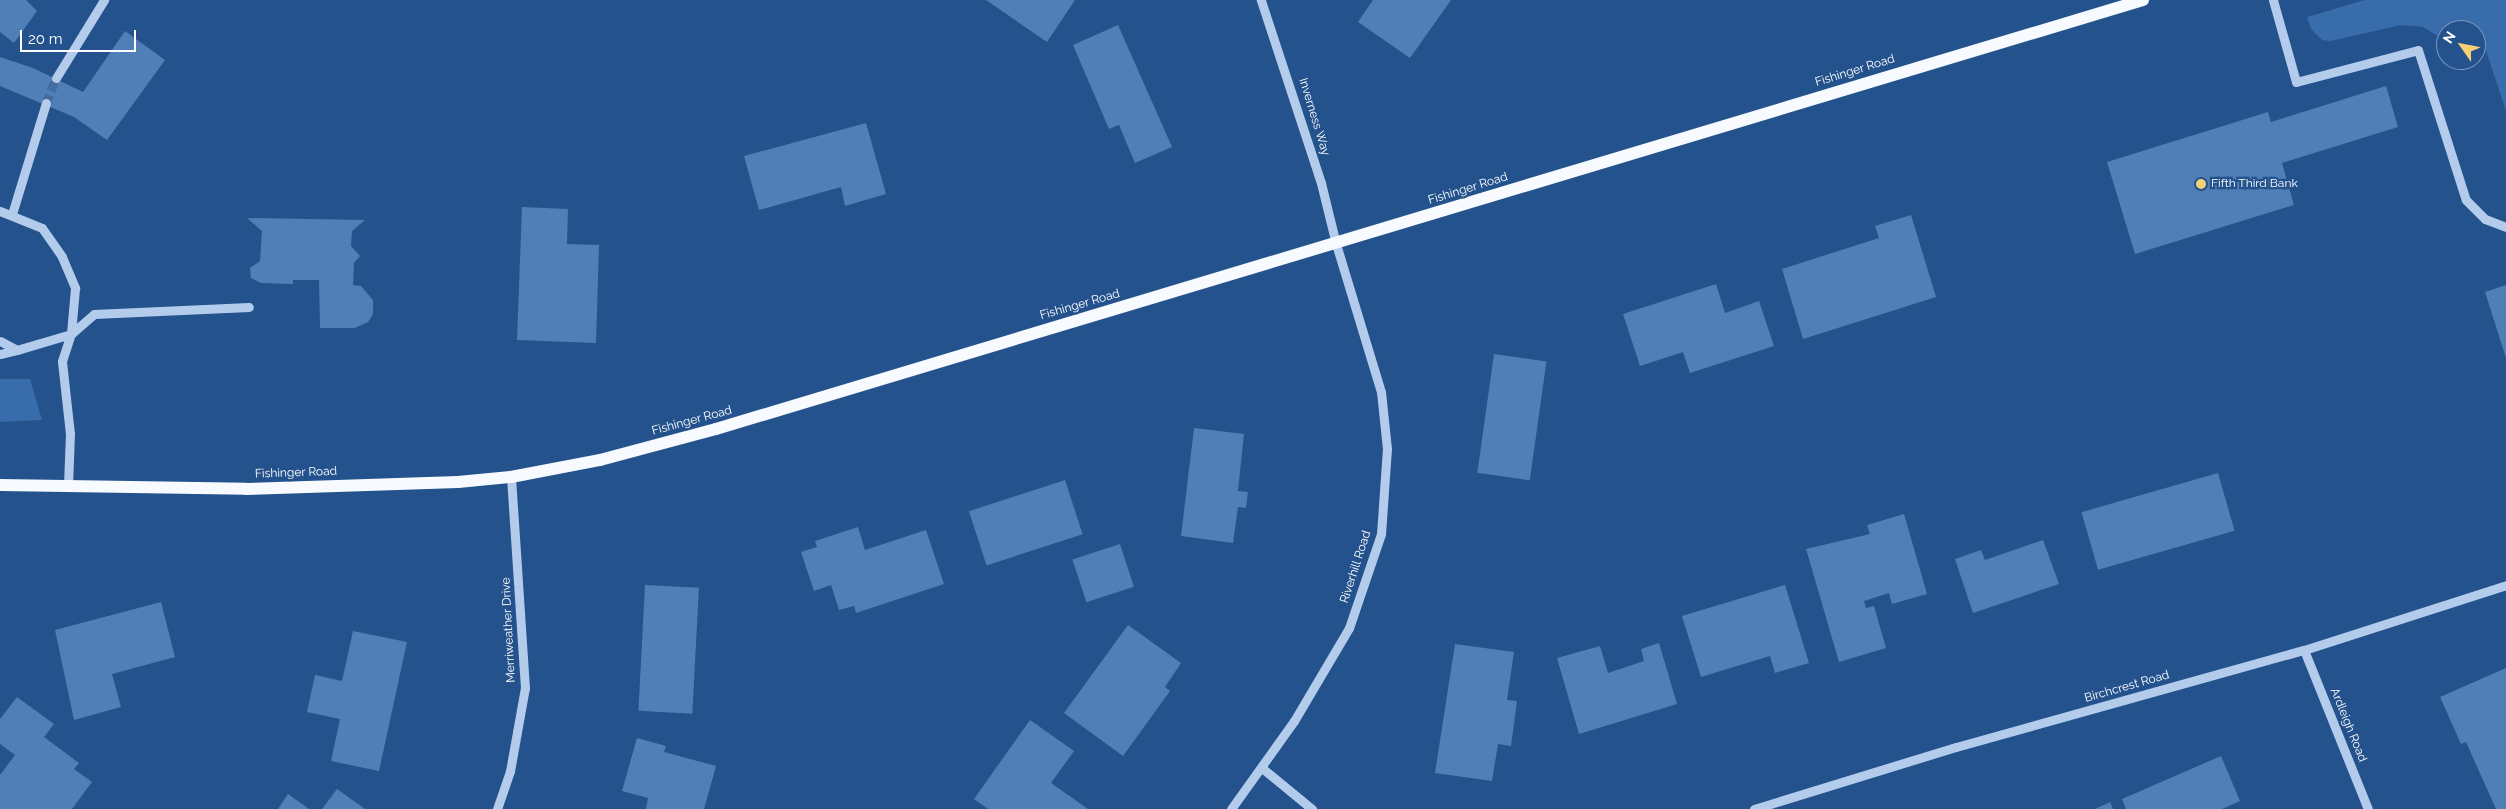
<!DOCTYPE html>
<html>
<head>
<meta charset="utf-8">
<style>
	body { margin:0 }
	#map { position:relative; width:2506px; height:809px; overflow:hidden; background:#24528d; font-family:Raleway,sans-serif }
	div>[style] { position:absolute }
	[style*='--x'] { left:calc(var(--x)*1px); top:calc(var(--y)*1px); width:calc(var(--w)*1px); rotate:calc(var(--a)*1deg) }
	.green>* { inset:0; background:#386caa }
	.building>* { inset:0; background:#507eb6; transform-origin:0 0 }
	.minor-tunnel>* { height:9px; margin-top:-4.5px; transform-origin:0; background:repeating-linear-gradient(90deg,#456c9e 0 9px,transparent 0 13.5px) }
	.minor>* { height:9px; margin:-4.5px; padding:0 4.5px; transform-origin:4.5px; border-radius:4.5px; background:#b3cceb }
	.major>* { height:12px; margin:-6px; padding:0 6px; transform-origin:6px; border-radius:6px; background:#f7fafe }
	.dots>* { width:14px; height:14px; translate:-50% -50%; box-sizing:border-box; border:2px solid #24528d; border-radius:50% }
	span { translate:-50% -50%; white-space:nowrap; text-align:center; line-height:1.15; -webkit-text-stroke:4.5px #24528d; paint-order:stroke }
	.street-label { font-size:12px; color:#fff }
	.poi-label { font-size:12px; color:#fff }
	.left { translate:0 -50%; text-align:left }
	.north { position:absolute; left:2436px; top:20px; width:50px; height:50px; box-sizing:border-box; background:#24528d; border:1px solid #7c97bb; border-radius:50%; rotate:303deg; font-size:14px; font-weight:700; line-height:20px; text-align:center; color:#fff }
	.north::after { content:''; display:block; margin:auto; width:18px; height:22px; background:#f6d076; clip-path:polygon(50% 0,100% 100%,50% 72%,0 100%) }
	.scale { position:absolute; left:20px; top:30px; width:116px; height:22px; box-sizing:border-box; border:2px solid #fff; border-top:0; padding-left:6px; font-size:15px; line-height:18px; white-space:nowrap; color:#fff; -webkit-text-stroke:4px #24528d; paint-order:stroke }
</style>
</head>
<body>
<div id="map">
	<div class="green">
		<i style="clip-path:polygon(2365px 0,2506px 0,2506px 111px,2486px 51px,2476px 48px,2476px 30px,2446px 30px,2446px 41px,2423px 27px,2401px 25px,2331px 41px,2322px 40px,2311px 29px,2307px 17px)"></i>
		<i style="clip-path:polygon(0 379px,30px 379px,42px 420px,0 422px)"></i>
	</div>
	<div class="building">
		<i style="clip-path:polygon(0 0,26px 0,37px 11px,14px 43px,0 32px)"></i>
		<i style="clip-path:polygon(986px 0,1075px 0,1047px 42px)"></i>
		<i style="clip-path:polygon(1373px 0,1451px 0,1410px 58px,1358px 22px)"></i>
		<i style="clip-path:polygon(1118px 25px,1172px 147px,1135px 163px,1119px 125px,1109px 129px,1073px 45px)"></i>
		<i style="clip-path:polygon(125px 31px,165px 60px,107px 140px,74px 117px,0 86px,0 57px,33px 68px,83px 92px)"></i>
		<i style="clip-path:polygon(2386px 86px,2398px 127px,2282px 163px,2294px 205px,2135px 254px,2107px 162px,2268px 112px,2271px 122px)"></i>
		<i style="clip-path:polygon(866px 123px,886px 194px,845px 206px,841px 187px,759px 210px,744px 156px)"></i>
		<i style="clip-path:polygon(522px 207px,568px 209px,567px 244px,599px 245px,596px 343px,517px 340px)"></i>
		<i style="clip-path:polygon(1911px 215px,1936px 297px,1803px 339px,1782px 269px,1879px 238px,1875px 226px)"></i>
		<i style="clip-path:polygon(247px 218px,365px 220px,352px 231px,351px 246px,360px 256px,354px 263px,353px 285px,361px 286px,373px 300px,373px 314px,368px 322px,355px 328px,320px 328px,319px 280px,293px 280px,293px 284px,261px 283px,251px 278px,250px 268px,260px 261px,262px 231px)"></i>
		<i style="clip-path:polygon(1716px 284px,1725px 313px,1759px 301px,1774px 346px,1690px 373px,1683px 352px,1640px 366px,1623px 314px)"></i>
		<i style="clip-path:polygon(2506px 285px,2506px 358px,2485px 292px)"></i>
		<i style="left:1494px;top:354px;width:53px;height:120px;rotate:8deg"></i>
		<i style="clip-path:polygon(1194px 428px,1244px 434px,1238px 491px,1248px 492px,1246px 508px,1238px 507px,1233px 543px,1181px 536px)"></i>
		<i style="left:2218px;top:473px;width:60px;height:142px;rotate:74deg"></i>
		<i style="left:1065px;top:480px;width:57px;height:101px;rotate:72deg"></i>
		<i style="clip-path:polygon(1904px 514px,1927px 594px,1892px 604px,1889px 593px,1864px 601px,1866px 608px,1874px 606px,1886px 648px,1839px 662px,1806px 549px,1870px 534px,1867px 525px)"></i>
		<i style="clip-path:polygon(858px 527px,865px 550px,926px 530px,944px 584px,856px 613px,854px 606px,839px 610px,831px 585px,814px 591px,801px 552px,817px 547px,815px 541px)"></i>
		<i style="clip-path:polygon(2043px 540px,2059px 584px,1973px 613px,1955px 559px,1981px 550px,1985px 560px)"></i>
		<i style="left:1120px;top:544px;width:45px;height:50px;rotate:72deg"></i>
		<i style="left:645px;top:585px;width:54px;height:126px;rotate:3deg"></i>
		<i style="clip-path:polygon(1785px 585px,1809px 663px,1775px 673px,1770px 656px,1701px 677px,1682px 616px)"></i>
		<i style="clip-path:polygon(161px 602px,175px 657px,112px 674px,121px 707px,74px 720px,55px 630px)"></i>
		<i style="clip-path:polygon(1128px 625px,1181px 663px,1165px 687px,1170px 691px,1123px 756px,1064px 713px)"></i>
		<i style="clip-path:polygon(353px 631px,407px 642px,379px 771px,331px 761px,340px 719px,307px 712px,315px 675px,342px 681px)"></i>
		<i style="clip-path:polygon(1659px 643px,1677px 704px,1579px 734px,1557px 658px,1600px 646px,1608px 673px,1644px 661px,1641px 649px)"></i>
		<i style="clip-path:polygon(1455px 644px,1514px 652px,1507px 700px,1517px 701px,1511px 746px,1498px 744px,1492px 781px,1435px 773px)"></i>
		<i style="clip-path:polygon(2506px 668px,2506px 809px,2496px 809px,2466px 742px,2461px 744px,2440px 697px)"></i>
		<i style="clip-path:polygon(17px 697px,54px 724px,44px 737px,79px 763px,74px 769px,92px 782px,72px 809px,0 809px,0 775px,15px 755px,0 744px,0 719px)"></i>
		<i style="clip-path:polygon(1030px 720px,1074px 751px,1051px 783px,1088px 809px,988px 809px,974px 799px)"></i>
		<i style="clip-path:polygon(637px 738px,666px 746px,664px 752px,716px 766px,704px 809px,646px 809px,648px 798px,622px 791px)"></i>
		<i style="clip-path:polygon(2221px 756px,2240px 801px,2222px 809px,2126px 809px,2122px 799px)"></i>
		<i style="clip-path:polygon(337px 789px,365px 809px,322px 809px)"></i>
		<i style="clip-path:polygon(288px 794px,309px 809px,278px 809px)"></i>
		<i style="clip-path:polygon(2110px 802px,2113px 809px,2095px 809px)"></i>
	</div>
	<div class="minor-tunnel">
		<i style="--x:46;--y:103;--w:27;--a:-68"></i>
	</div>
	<div class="minor">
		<i style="--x:2273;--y:0;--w:85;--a:74.3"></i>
		<i style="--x:2296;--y:82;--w:126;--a:-14.7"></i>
		<i style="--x:2418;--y:50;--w:157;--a:72.3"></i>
		<i style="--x:2466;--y:200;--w:27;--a:45"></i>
		<i style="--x:2485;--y:219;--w:22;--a:21"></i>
		<i style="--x:56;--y:78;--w:92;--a:-58.4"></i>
		<i style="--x:0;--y:211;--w:45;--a:22"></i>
		<i style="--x:42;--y:228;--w:35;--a:55"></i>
		<i style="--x:62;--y:257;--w:34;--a:67"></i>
		<i style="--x:75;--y:288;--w:46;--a:95"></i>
		<i style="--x:71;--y:334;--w:56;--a:163.5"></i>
		<i style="--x:17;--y:350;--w:19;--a:-152"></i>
		<i style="--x:12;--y:214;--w:116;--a:-73"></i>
		<i style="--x:0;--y:354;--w:17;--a:-13"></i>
		<i style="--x:68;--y:485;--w:51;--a:-87.8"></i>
		<i style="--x:70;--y:434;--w:73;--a:-96.3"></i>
		<i style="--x:62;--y:361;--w:28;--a:-72"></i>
		<i style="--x:71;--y:334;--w:30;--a:-41"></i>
		<i style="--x:94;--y:314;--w:155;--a:-2.6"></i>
		<i style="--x:2304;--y:650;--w:171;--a:68.1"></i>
		<i style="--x:1262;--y:768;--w:65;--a:39.4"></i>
		<i style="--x:497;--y:809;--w:40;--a:-71.1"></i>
		<i style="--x:510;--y:771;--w:84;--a:-79.8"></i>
		<i style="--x:525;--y:688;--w:211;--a:-93.8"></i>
		<i style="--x:1231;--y:809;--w:108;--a:-54.4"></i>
		<i style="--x:1294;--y:721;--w:108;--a:-59.4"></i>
		<i style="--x:1349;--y:628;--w:99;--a:-71.2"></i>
		<i style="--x:1381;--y:534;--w:85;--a:-86"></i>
		<i style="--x:1387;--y:449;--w:57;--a:-96"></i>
		<i style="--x:1381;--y:392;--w:155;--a:-106.9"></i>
		<i style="--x:1336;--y:244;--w:63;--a:-103.8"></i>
		<i style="--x:1321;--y:183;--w:193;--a:-108.2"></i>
		<i style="--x:1754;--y:809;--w:211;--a:-17.1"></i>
		<i style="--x:1956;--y:747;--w:361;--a:-15.6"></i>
		<i style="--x:2304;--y:650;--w:212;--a:-17.8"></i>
	</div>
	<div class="major">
		<i style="--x:0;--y:485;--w:246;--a:0.9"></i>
		<i style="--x:246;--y:489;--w:212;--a:-1.9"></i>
		<i style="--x:458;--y:482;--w:53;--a:-5.4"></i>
		<i style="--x:511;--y:477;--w:91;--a:-10.8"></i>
		<i style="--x:600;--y:460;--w:120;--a:-15"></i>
		<i style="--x:716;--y:429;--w:1490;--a:-16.73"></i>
	</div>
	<div class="dots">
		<i style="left:2201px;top:184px;background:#f6d076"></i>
	</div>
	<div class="street-label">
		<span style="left:1855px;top:71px;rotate:-17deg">Fishinger Road</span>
		<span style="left:1314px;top:117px;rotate:73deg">Inverness Way</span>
		<span style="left:1468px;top:189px;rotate:-17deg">Fishinger Road</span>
		<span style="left:1080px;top:305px;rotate:-16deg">Fishinger Road</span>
		<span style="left:692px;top:421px;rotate:-15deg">Fishinger Road</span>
		<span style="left:296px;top:473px;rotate:-2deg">Fishinger Road</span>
		<span style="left:1356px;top:567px;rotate:-72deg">Riverhill Road</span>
		<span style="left:509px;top:630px;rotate:-93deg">Merriweather Drive</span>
		<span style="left:2127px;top:687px;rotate:-16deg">Birchcrest Road</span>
		<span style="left:2348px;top:725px;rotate:68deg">Ardleigh Road</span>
	</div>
	<div class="poi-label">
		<span class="left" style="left:2211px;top:184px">Fifth Third Bank</span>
	</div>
	<div class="north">N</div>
	<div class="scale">20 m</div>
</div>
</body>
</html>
